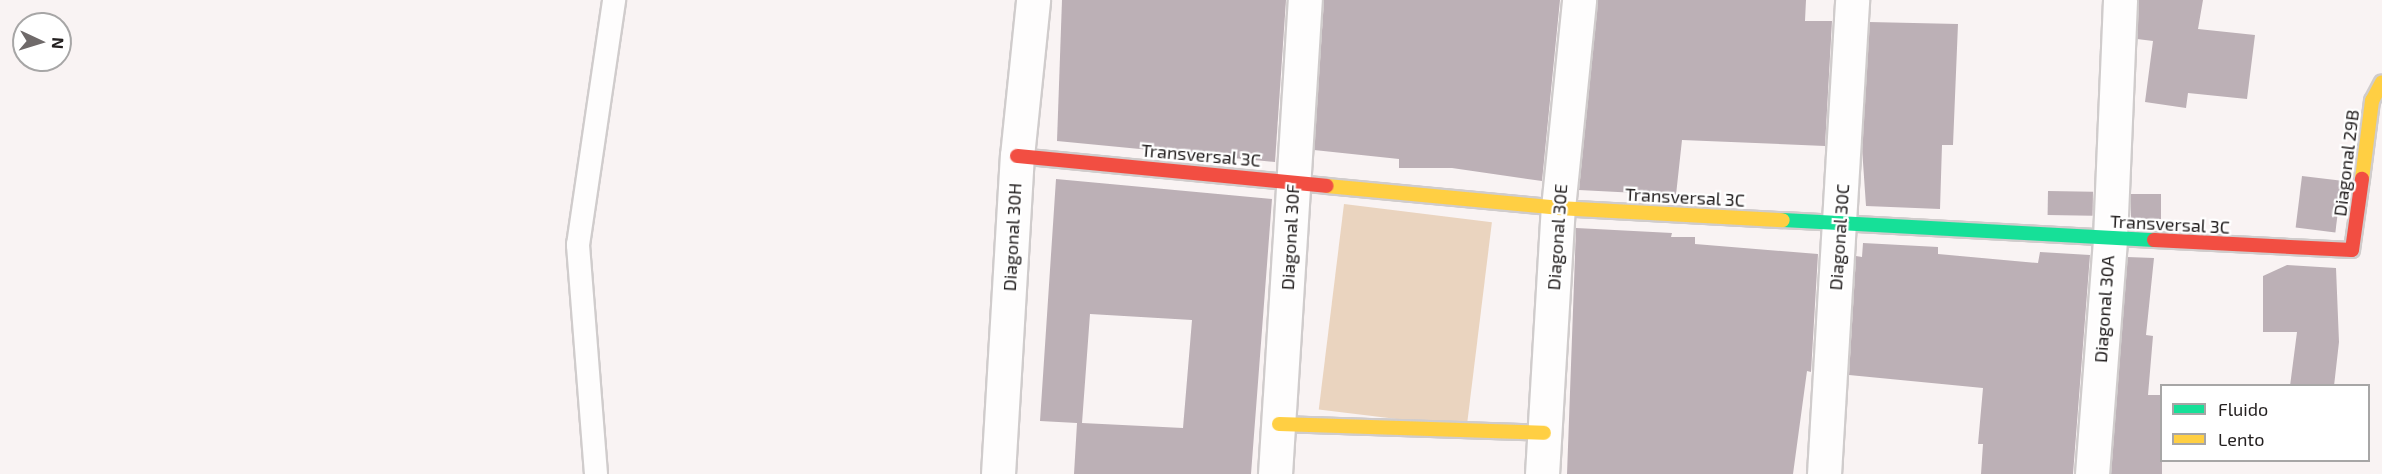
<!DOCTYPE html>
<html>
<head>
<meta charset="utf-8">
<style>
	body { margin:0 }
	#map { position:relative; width:2382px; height:474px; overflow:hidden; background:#f9f3f3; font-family:"Exo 2",sans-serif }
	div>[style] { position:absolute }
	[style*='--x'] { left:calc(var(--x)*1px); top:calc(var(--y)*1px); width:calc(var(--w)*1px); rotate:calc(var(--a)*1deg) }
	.green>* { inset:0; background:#ead4bf; transform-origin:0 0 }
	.building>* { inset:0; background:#bcb0b6; transform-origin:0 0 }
	.roads { filter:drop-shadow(2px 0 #d0cccc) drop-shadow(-2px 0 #d0cccc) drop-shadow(0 2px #d0cccc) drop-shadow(0 -2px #d0cccc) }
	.lane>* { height:22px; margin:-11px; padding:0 11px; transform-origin:11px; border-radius:11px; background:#fefdfd }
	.street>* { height:33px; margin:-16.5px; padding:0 16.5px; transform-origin:16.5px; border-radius:16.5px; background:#fefdfd }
	.fast>* { height:14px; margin:-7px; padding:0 7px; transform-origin:7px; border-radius:7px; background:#16e098 }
	.slow>* { height:14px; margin:-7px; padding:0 7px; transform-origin:7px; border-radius:7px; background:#ffcf43 }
	.jam>* { height:14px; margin:-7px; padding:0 7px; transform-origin:7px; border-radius:7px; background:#f24e42 }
	span { translate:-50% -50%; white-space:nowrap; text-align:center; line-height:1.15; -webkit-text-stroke:4.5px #fff; paint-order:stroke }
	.street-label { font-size:18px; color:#242020 }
	.legend { position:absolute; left:2160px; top:384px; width:210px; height:78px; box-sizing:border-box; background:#fff; border:2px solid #a7a6a6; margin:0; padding:8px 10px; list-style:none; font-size:18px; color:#242020 }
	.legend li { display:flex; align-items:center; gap:12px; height:30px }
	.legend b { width:30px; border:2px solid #a7a6a6 }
	.north { position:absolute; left:12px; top:12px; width:60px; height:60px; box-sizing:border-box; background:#fff; border:2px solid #a7a6a6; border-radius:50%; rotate:94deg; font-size:16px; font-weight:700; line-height:24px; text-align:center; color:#242020 }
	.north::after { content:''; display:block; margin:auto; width:21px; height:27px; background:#6f6a6a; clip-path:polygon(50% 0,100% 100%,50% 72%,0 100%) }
</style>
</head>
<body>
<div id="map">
	<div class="green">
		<i style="left:1344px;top:204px;width:149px;height:207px;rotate:7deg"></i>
	</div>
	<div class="building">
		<i style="clip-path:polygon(1062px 0,1286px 0,1275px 162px,1057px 141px)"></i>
		<i style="clip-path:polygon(1324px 0,1560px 0,1542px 181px,1452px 168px,1399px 168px,1399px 159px,1314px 150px)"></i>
		<i style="clip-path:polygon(1597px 0,1806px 0,1805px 21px,1832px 21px,1825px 146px,1682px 140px,1676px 195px,1579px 190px)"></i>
		<i style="clip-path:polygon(2139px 0,2203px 0,2198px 29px,2255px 35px,2247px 99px,2188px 93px,2186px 108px,2145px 102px,2153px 41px,2137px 39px)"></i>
		<i style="clip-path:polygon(1869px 22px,1958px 24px,1953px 145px,1942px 145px,1940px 209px,1866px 206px,1862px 148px)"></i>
		<i style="left:2302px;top:176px;width:40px;height:52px;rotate:7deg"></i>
		<i style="clip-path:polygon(evenodd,1056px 179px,1272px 199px,1251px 474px,1074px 474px,1077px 423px,1040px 421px,1056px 179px,1090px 314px,1192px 320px,1183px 428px,1082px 423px,1090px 314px)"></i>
		<i style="left:2048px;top:191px;width:45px;height:24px;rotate:1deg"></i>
		<i style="left:2131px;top:194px;width:30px;height:25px"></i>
		<i style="clip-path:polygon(1576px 228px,1672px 233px,1671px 237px,1695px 237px,1695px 244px,1818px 254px,1811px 372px,1807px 371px,1793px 474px,1567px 474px)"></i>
		<i style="clip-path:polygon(1863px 243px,1938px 247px,1938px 254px,2038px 263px,2040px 252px,2090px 255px,2073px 474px,1981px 474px,1983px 444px,1978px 444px,1983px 388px,1849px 375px,1856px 256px,1862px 257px)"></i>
		<i style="clip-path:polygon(2127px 257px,2154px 258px,2146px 335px,2153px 336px,2148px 395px,2162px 395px,2162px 474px,2111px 474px)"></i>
		<i style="clip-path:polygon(2287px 265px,2336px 268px,2339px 342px,2334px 386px,2290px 386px,2297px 332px,2263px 332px,2263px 276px)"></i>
	</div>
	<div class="roads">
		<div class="lane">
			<i style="--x:596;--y:474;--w:230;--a:-94.5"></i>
			<i style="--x:578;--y:245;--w:248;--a:-81.6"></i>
		</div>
		<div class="street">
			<i style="--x:998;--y:474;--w:319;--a:-86.6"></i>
			<i style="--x:1017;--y:156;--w:157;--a:-84.1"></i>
			<i style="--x:1275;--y:474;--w:475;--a:-86.4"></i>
			<i style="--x:1542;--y:474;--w:266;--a:-86.6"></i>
			<i style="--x:1558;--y:208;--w:209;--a:-84.2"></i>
			<i style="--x:1824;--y:474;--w:475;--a:-86.6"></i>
			<i style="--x:2092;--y:474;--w:236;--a:-85.6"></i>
			<i style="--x:2110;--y:239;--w:239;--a:-87.6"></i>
		</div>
		<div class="fast">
			<i style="--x:1783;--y:220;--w:372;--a:3.1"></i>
		</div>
		<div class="slow">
			<i style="--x:2362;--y:179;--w:79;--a:-82.7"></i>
			<i style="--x:2372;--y:101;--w:21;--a:-62"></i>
			<i style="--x:1327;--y:186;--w:232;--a:5.4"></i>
			<i style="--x:1558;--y:208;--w:225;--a:3.1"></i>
			<i style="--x:1279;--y:424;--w:265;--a:1.9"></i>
		</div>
		<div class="jam">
			<i style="--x:1017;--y:156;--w:311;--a:5.5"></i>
			<i style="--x:2154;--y:240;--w:198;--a:2.9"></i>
			<i style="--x:2352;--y:250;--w:72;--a:-82"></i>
		</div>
	</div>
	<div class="street-label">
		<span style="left:1201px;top:155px;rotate:5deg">Transversal 3C</span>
		<span style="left:2346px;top:163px;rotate:-83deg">Diagonal 29B</span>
		<span style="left:1685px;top:197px;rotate:3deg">Transversal 3C</span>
		<span style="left:2170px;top:224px;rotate:3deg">Transversal 3C</span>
		<span style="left:1012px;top:237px;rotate:-87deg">Diagonal 30H</span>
		<span style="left:1290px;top:237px;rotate:-87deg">Diagonal 30F</span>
		<span style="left:1557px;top:237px;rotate:-86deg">Diagonal 30E</span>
		<span style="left:1839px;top:237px;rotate:-86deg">Diagonal 30C</span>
		<span style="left:2104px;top:309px;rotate:-86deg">Diagonal 30A</span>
	</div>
	<ul class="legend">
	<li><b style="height:8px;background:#16e098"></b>Fluido</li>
	<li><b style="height:8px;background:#ffcf43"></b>Lento</li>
	</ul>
	<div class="north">N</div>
</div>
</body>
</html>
